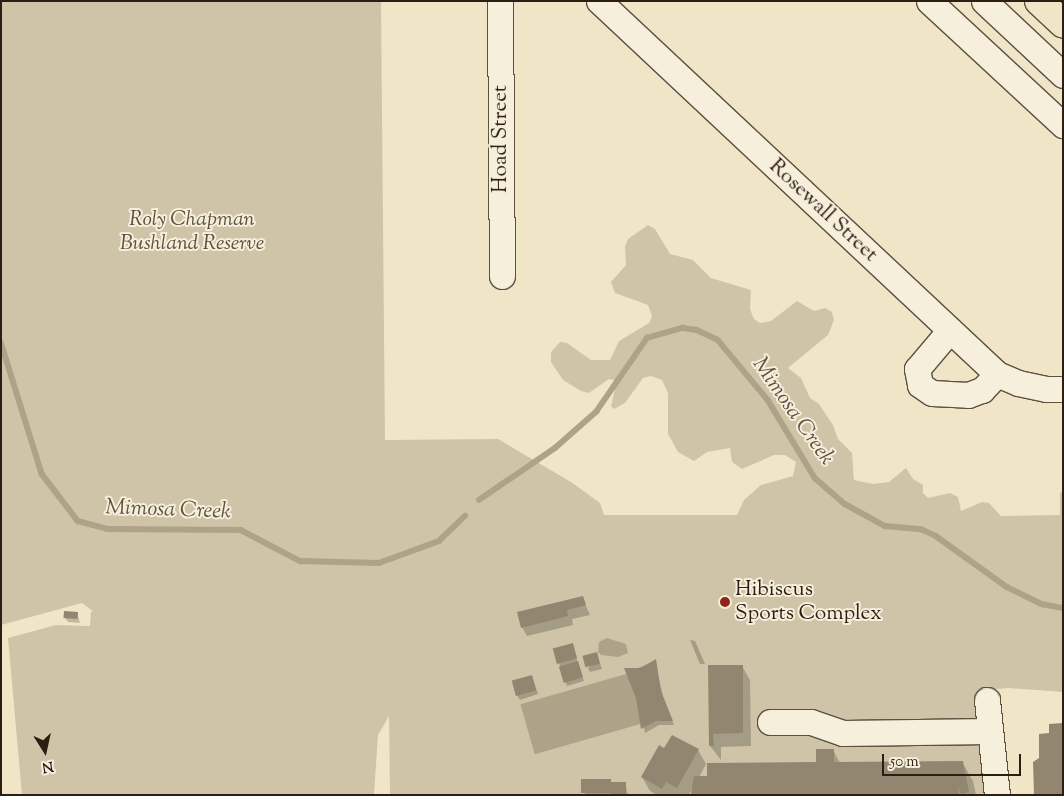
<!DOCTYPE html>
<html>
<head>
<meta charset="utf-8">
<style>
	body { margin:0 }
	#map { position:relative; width:1064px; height:796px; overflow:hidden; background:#f0e6c7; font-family:"Sorts Mill Goudy",serif }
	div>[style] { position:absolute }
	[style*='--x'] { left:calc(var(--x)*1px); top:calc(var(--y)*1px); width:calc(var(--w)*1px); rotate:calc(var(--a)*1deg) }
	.green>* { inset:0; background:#cfc4a8 }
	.water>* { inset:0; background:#aea289; transform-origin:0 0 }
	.shadow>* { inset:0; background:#0003 }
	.stream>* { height:5.5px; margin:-2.75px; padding:0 2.75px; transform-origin:2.75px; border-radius:2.75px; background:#aea289 }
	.building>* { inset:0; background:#938670; transform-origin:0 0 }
	.roads { filter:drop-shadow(1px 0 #5e4f3f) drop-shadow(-1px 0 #5e4f3f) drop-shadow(0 1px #5e4f3f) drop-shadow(0 -1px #5e4f3f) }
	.minor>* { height:25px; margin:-12.5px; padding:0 12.5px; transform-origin:12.5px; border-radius:12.5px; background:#f5efdb }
	.highway>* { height:28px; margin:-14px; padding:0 14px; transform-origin:14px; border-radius:14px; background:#f0e6c7 }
	.dots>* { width:14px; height:14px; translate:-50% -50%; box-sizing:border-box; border:2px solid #f5efdb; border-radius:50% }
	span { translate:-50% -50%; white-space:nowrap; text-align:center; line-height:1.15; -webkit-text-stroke:4px #f5efdb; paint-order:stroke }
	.street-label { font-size:21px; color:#2e1d12 }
	.park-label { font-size:21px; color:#5e4f3f; font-style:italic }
	.poi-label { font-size:21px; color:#2e1d12 }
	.left { translate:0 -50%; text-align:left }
	.water-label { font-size:22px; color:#615242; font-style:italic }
	.frame { position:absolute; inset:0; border:2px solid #2e1d12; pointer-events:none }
	.north { position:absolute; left:20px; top:726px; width:50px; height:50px; -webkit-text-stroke:4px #f5efdb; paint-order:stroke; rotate:170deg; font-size:14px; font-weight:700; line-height:20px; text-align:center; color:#2e1d12 }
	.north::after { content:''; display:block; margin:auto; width:18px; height:22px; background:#2e1d12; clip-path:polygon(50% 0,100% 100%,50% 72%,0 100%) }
	.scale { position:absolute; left:882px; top:754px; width:139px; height:22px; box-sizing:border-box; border:2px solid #2e1d12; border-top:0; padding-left:6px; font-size:15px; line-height:18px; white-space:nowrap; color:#2e1d12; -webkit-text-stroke:4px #f5efdb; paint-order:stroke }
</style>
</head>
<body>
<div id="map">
	<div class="green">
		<i style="clip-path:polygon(1px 1px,381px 1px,385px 440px,498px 439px,571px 482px,600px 503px,604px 515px,737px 515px,744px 500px,761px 485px,793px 476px,796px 462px,785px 455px,774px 455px,742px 469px,732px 462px,730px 448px,707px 452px,694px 461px,678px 452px,668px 434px,668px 393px,662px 380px,651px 376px,643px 378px,625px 403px,614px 409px,611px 406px,617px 381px,609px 379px,589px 393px,581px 391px,563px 380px,551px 362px,551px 352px,560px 342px,567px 343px,591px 360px,610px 360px,619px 341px,649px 323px,652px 316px,648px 305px,615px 293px,611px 282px,626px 265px,625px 246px,628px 239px,648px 225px,655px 229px,670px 254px,693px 260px,711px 278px,751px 290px,750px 309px,754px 319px,760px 323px,771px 321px,797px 301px,814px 311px,825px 308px,832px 312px,834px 320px,828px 335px,788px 368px,801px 378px,810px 398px,819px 404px,833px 425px,838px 439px,852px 453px,854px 480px,873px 484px,889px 482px,906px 468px,913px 479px,923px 485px,923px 493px,928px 498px,950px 493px,958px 497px,961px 511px,982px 502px,989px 503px,1001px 516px,1060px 515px,1060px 492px,1063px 494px,1063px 692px,1008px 688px,977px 691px,987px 795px,390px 795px,389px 716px,378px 735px,374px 795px,22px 795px,8px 638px,56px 625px,90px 626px,91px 611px,94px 612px,82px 603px,1px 625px)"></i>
	</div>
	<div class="water">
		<i style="clip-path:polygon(607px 638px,626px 644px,628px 653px,618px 657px,601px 655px,598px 652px,599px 642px)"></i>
		<i style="left:654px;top:666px;width:52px;height:139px;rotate:74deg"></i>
	</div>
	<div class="shadow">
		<i style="clip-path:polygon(582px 597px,590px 615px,572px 619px,573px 625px,527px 636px,522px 627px)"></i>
		<i style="clip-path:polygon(77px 613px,80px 623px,68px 622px,65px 618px)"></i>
		<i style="clip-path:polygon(690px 640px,695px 641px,705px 664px,700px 664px)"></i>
		<i style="clip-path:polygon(572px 645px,584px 681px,567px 686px,559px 663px)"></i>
		<i style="clip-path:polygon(598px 657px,602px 669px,590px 672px,588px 668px)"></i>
		<i style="clip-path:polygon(655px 661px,663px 697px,674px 725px,659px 725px,645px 733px,633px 670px)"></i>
		<i style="clip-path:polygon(710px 666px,742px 666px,750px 680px,751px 746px,721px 747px,721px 760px,710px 746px)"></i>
		<i style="clip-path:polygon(532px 676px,538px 694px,520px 700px,517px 695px)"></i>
		<i style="clip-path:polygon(665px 750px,698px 750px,706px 764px,699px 777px,817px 764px,833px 750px,840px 763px,962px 762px,973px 781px,976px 795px,692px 795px,693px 788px,689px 795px,657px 795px,650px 791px,642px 777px)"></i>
		<i style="clip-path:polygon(595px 780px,598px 784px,610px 780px,612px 783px,625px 783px,628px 795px,584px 795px)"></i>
	</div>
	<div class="stream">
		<i style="--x:1;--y:342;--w:138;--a:72.7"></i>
		<i style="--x:42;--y:474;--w:59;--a:52.5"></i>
		<i style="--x:78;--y:521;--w:30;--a:15"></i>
		<i style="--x:107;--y:529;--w:134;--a:0.4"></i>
		<i style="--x:241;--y:530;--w:67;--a:27.7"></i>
		<i style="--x:300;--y:561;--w:79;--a:1.5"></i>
		<i style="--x:379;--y:563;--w:64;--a:-20.1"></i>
		<i style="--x:439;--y:541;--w:36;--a:-44"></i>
		<i style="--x:479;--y:500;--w:92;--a:-34.4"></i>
		<i style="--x:555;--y:448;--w:55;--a:-41.3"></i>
		<i style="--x:596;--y:412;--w:90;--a:-55.4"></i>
		<i style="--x:647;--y:338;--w:37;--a:-16"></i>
		<i style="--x:683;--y:328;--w:14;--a:8"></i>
		<i style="--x:697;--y:330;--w:23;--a:25"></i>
		<i style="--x:718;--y:340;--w:78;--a:50.2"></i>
		<i style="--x:768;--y:400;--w:91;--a:58.9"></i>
		<i style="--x:815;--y:478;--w:40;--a:41"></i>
		<i style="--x:845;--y:504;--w:46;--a:28.8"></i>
		<i style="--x:885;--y:526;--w:36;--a:5"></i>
		<i style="--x:921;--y:529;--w:17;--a:25"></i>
		<i style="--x:936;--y:536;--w:87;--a:35.7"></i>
		<i style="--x:1007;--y:587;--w:39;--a:26"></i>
		<i style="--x:1042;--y:604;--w:21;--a:11"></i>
	</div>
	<div class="building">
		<i style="clip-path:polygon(583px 596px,586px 605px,567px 610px,568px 616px,521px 628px,517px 612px)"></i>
		<i style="left:64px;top:611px;width:14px;height:7px;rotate:4deg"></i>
		<i style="left:573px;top:643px;width:16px;height:21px;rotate:75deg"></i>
		<i style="left:597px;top:652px;width:12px;height:15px;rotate:76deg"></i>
		<i style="clip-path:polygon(656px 659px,661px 691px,673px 721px,656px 721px,641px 729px,636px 698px,624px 668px,641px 668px)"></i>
		<i style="left:578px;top:661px;width:17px;height:20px;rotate:73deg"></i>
		<i style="clip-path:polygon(708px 665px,743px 665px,743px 733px,713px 734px,714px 746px,709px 746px)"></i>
		<i style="left:532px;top:675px;width:16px;height:21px;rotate:75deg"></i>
		<i style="clip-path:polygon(1063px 723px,1063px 795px,1034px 795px,1033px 762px,1039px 758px,1039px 734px,1049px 733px,1049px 724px)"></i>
		<i style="clip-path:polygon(672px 735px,699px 749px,677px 788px,666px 782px,662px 789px,641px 777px,659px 745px,664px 748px)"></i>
		<i style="clip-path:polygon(816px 749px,834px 749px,834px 762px,963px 761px,969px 792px,961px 794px,958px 787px,959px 795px,691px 795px,694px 776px,707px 776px,707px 763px,816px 762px)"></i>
		<i style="left:581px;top:779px;width:15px;height:14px"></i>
		<i style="left:596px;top:779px;width:15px;height:14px"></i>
		<i style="left:611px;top:782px;width:15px;height:13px"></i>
	</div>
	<div class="roads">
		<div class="minor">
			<i style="--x:500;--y:1;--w:275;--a:89.6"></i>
			<i style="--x:599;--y:1;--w:545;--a:43.14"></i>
			<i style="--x:997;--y:374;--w:23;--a:23"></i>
			<i style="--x:1018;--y:383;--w:29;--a:12"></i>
			<i style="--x:1046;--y:389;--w:17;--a:0"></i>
			<i style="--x:929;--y:1;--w:183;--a:42.8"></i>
			<i style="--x:984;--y:1;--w:108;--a:43.1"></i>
			<i style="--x:950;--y:330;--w:51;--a:130.2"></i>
			<i style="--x:917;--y:369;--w:16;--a:79"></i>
			<i style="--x:920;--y:385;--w:14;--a:34"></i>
			<i style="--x:932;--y:393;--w:36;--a:3"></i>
			<i style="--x:968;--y:395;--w:15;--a:-20"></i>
			<i style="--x:982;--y:390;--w:22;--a:-47"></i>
			<i style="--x:987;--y:700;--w:96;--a:84"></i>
			<i style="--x:770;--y:722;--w:41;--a:0"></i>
			<i style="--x:811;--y:722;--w:34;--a:19"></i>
			<i style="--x:843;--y:733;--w:147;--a:-0.8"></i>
		</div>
		<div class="highway">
			<i style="--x:1039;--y:1;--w:33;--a:43"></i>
		</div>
	</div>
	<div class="dots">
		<i style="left:725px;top:602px;background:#8f2418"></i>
	</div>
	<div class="street-label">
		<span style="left:501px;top:139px;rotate:-90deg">Hoad Street</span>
		<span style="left:823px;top:211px;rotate:43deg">Rosewall Street</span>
	</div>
	<div class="park-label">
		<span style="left:192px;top:232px">Roly Chapman<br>Bushland Reserve</span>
	</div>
	<div class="poi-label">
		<span class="left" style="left:735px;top:602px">Hibiscus<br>Sports Complex</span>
	</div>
	<div class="water-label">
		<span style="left:792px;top:412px;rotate:55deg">Mimosa Creek</span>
		<span style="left:168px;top:511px;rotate:2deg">Mimosa Creek</span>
	</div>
	<div class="frame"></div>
	<div class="north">N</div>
	<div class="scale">50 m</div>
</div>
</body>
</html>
